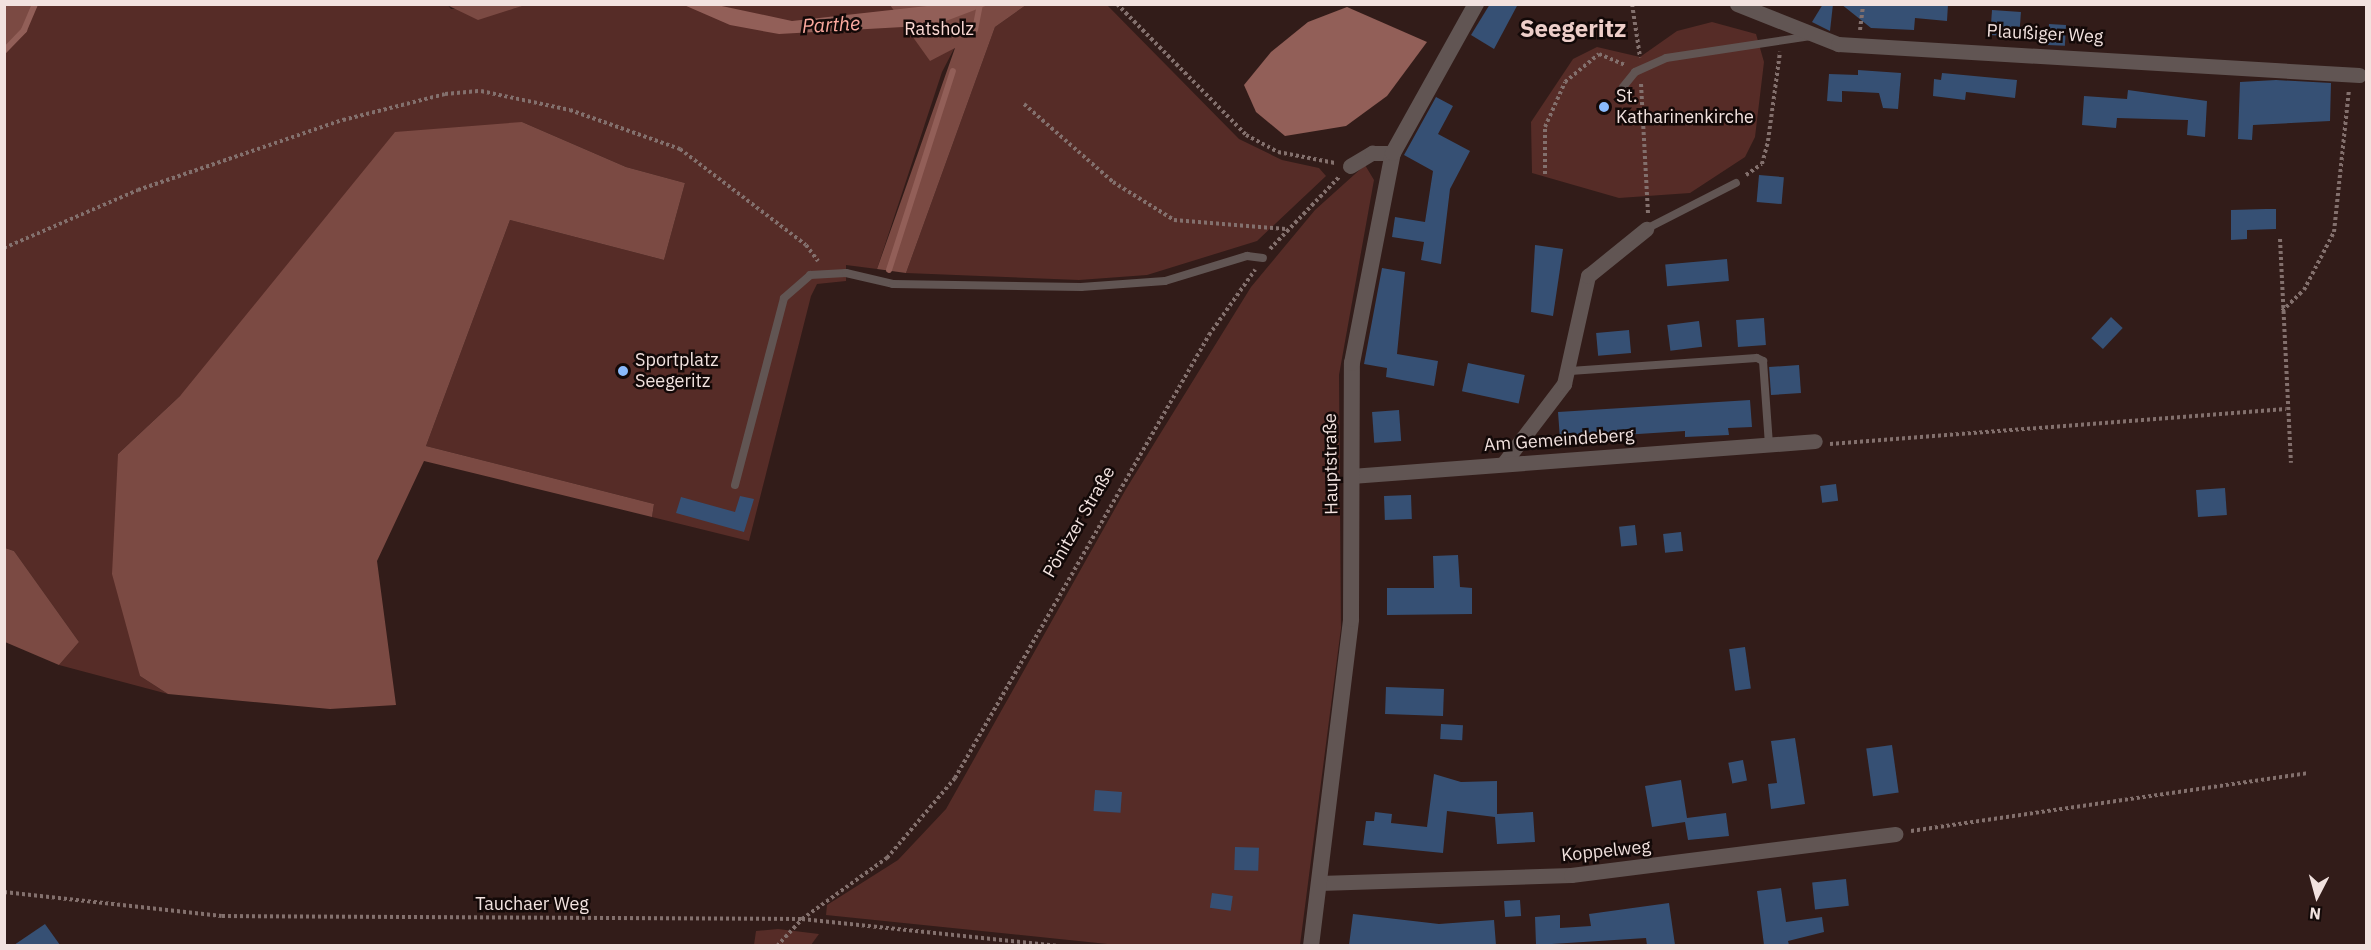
<!DOCTYPE html>
<html>
<head>
<meta charset="utf-8">
<style>
	body { margin:0 }
	#map { position:relative; width:2371px; height:950px; overflow:hidden; background:#321c19; font-family:"IBM Plex Sans",sans-serif }
	div>[style] { position:absolute }
	[style*='--x'] { left:calc(var(--x)*1px); top:calc(var(--y)*1px); width:calc(var(--w)*1px); rotate:calc(var(--a)*1deg) }
	.green>* { inset:0; background:#562c27 }
	.forest>* { inset:0; background:#7b4a43 }
	.water>* { inset:0; background:#925f58 }
	.stream>* { height:6px; margin:-3px; padding:0 3px; transform-origin:3px; border-radius:3px; background:#925f58 }
	.building>* { inset:0; background:#365074; transform-origin:0 0 }
	.path>* { height:4px; margin-top:-2px; transform-origin:0; background:repeating-linear-gradient(90deg,#83706d 0 3px,transparent 0 6px) }
	.service>* { height:8px; margin:-4px; padding:0 4px; transform-origin:4px; border-radius:4px; background:#615553 }
	.minor>* { height:15px; margin:-7.5px; padding:0 7.5px; transform-origin:7.5px; border-radius:7.5px; background:#615553 }
	.tertiary>* { height:16px; margin:-8px; padding:0 8px; transform-origin:8px; border-radius:8px; background:#615553 }
	.dots>* { width:16px; height:16px; translate:-50% -50%; box-sizing:border-box; border:3px solid #130908; border-radius:50% }
	span { translate:-50% -50%; white-space:nowrap; text-align:center; line-height:1.15; -webkit-text-stroke:5px #130908; paint-order:stroke }
	.park-label { font-size:18px; color:#fcdad5 }
	.street-label { font-size:18px; color:#f2e2df }
	.poi-label { font-size:18px; color:#f2e2df }
	.left { translate:0 -50%; text-align:left }
	.water-label { font-size:20px; color:#fba99e; font-style:italic }
	.district-label { font-size:24px; color:#edcec9; font-weight:700 }
	.frame { position:absolute; inset:0; border:6px solid #f2e2df; pointer-events:none }
	.north { position:absolute; left:2287px; top:866px; width:60px; height:60px; -webkit-text-stroke:4px #130908; paint-order:stroke; rotate:186deg; font-size:16px; font-weight:700; line-height:24px; text-align:center; color:#f2e2df }
	.north::after { content:''; display:block; margin:auto; width:21px; height:27px; background:#f2e2df; clip-path:polygon(50% 0,100% 100%,50% 72%,0 100%) }
</style>
</head>
<body>
<div id="map">
	<div class="green">
		<i style="clip-path:polygon(447px 4px,451px 9px,513px 9px,525px 4px,890px 4px,930px 60px,955px 47px,942px 72px,877px 269px,846px 265px,846px 281px,817px 284px,811px 296px,749px 541px,652px 517px,654px 504px,426px 446px,510px 220px,664px 260px,685px 183px,626px 167px,522px 122px,180px 396px,118px 454px,140px 676px,168px 694px,59px 665px,79px 642px,14px 551px,5px 548px,5px 51px,24px 30px,35px 5px)"></i>
		<i style="clip-path:polygon(1026px 5px,1107px 5px,1239px 139px,1282px 160px,1319px 168px,1326px 176px,1257px 241px,1147px 275px,1079px 280px,906px 273px,995px 27px)"></i>
		<i style="clip-path:polygon(1712px 22px,1756px 34px,1764px 62px,1755px 137px,1745px 157px,1690px 193px,1619px 198px,1532px 173px,1531px 122px,1573px 59px,1597px 47px,1640px 57px,1677px 31px)"></i>
		<i style="clip-path:polygon(1365px 165px,1374px 180px,1339px 375px,1341px 628px,1300px 945px,1117px 945px,826px 915px,827px 905px,898px 860px,946px 809px,1126px 489px,1251px 287px,1315px 210px)"></i>
		<i style="clip-path:polygon(778px 929px,819px 934px,811px 945px,754px 945px,756px 931px)"></i>
	</div>
	<div class="forest">
		<i style="clip-path:polygon(5px 4px,35px 5px,24px 30px,5px 51px)"></i>
		<i style="clip-path:polygon(447px 5px,525px 5px,478px 20px)"></i>
		<i style="clip-path:polygon(890px 5px,1026px 5px,995px 27px,906px 273px,877px 269px,955px 48px,930px 61px)"></i>
		<i style="clip-path:polygon(522px 122px,626px 167px,685px 183px,664px 260px,510px 220px,426px 446px,654px 504px,652px 517px,424px 461px,377px 561px,396px 705px,330px 709px,168px 694px,140px 676px,112px 574px,118px 454px,180px 396px,395px 132px)"></i>
		<i style="clip-path:polygon(5px 548px,14px 551px,79px 642px,59px 665px,5px 642px)"></i>
	</div>
	<div class="water">
		<i style="clip-path:polygon(684px 5px,717px 5px,792px 21px,936px 5px,988px 5px,946px 21px,903px 27px,779px 34px,730px 25px)"></i>
		<i style="clip-path:polygon(1347px 7px,1427px 42px,1387px 96px,1346px 126px,1285px 136px,1256px 112px,1244px 85px,1271px 52px,1308px 22px)"></i>
	</div>
	<div class="stream">
		<i style="--x:975;--y:30;--w:26;--a:-79"></i>
		<i style="--x:4;--y:51;--w:29;--a:-46"></i>
		<i style="--x:24;--y:30;--w:28;--a:-67"></i>
		<i style="--x:889;--y:270;--w:209;--a:-72.2"></i>
	</div>
	<div class="building">
		<i style="clip-path:polygon(1490px 4px,1518px 4px,1494px 49px,1471px 35px)"></i>
		<i style="clip-path:polygon(1823px 4px,1833px 4px,1830px 31px,1812px 22px)"></i>
		<i style="clip-path:polygon(1841px 4px,1948px 4px,1947px 21px,1915px 18px,1914px 30px,1871px 28px)"></i>
		<i style="left:1992px;top:10px;width:29px;height:25px;rotate:4deg"></i>
		<i style="left:2049px;top:24px;width:17px;height:21px;rotate:3deg"></i>
		<i style="clip-path:polygon(1858px 70px,1901px 73px,1898px 109px,1883px 108px,1879px 93px,1842px 91px,1842px 102px,1827px 101px,1829px 74px,1858px 75px)"></i>
		<i style="clip-path:polygon(1942px 73px,2017px 80px,2015px 98px,1966px 92px,1965px 100px,1933px 96px,1934px 79px,1941px 80px)"></i>
		<i style="clip-path:polygon(2276px 80px,2331px 83px,2330px 121px,2253px 125px,2252px 140px,2238px 139px,2240px 82px)"></i>
		<i style="clip-path:polygon(2128px 90px,2207px 101px,2205px 137px,2187px 135px,2188px 120px,2117px 118px,2116px 128px,2082px 125px,2084px 96px,2127px 99px)"></i>
		<i style="clip-path:polygon(1436px 97px,1453px 106px,1438px 134px,1470px 151px,1450px 189px,1441px 264px,1421px 260px,1424px 242px,1392px 237px,1395px 217px,1425px 222px,1433px 171px,1404px 155px)"></i>
		<i style="left:1759px;top:175px;width:25px;height:27px;rotate:5deg"></i>
		<i style="clip-path:polygon(2266px 209px,2276px 209px,2276px 229px,2247px 230px,2247px 239px,2231px 240px,2231px 210px)"></i>
		<i style="clip-path:polygon(1535px 245px,1563px 249px,1553px 316px,1531px 312px)"></i>
		<i style="left:1727px;top:259px;width:22px;height:62px;rotate:85deg"></i>
		<i style="clip-path:polygon(1382px 268px,1405px 272px,1397px 354px,1438px 361px,1434px 386px,1386px 377px,1387px 368px,1364px 364px)"></i>
		<i style="left:2111px;top:317px;width:16px;height:29px;rotate:43deg"></i>
		<i style="left:1764px;top:318px;width:27px;height:28px;rotate:86deg"></i>
		<i style="left:1699px;top:321px;width:26px;height:32px;rotate:83deg"></i>
		<i style="left:1629px;top:330px;width:23px;height:33px;rotate:85deg"></i>
		<i style="left:1468px;top:363px;width:58px;height:29px;rotate:12deg"></i>
		<i style="left:1799px;top:365px;width:28px;height:30px;rotate:86deg"></i>
		<i style="clip-path:polygon(1750px 400px,1752px 427px,1728px 428px,1729px 435px,1685px 437px,1685px 431px,1560px 439px,1558px 412px)"></i>
		<i style="left:1399px;top:410px;width:31px;height:27px;rotate:86deg"></i>
		<i style="left:1836px;top:484px;width:17px;height:16px;rotate:83deg"></i>
		<i style="left:2225px;top:488px;width:27px;height:29px;rotate:86deg"></i>
		<i style="left:1411px;top:495px;width:24px;height:27px;rotate:88deg"></i>
		<i style="clip-path:polygon(740px 496px,754px 499px,744px 532px,676px 513px,681px 497px,735px 512px)"></i>
		<i style="left:1635px;top:525px;width:20px;height:16px;rotate:84deg"></i>
		<i style="left:1681px;top:532px;width:19px;height:18px;rotate:84deg"></i>
		<i style="clip-path:polygon(1458px 555px,1460px 587px,1472px 588px,1472px 614px,1387px 615px,1387px 588px,1434px 588px,1433px 556px)"></i>
		<i style="left:1745px;top:647px;width:42px;height:16px;rotate:82deg"></i>
		<i style="left:1386px;top:687px;width:58px;height:27px;rotate:2deg"></i>
		<i style="left:1441px;top:724px;width:22px;height:15px;rotate:3deg"></i>
		<i style="clip-path:polygon(1795px 738px,1805px 804px,1771px 809px,1768px 784px,1777px 783px,1771px 741px)"></i>
		<i style="left:1892px;top:745px;width:48px;height:26px;rotate:82deg"></i>
		<i style="left:1743px;top:760px;width:21px;height:15px;rotate:79deg"></i>
		<i style="clip-path:polygon(1434px 774px,1461px 782px,1497px 781px,1497px 814px,1533px 812px,1535px 842px,1497px 844px,1495px 817px,1447px 811px,1443px 853px,1363px 845px,1366px 821px,1374px 821px,1375px 812px,1392px 814px,1391px 823px,1427px 827px)"></i>
		<i style="clip-path:polygon(1681px 780px,1687px 818px,1726px 813px,1729px 836px,1688px 840px,1685px 822px,1652px 827px,1645px 786px)"></i>
		<i style="left:1095px;top:790px;width:27px;height:21px;rotate:4deg"></i>
		<i style="left:1235px;top:847px;width:24px;height:23px;rotate:2deg"></i>
		<i style="left:1846px;top:879px;width:27px;height:34px;rotate:84deg"></i>
		<i style="clip-path:polygon(1781px 888px,1786px 922px,1822px 917px,1824px 932px,1788px 941px,1789px 945px,1764px 945px,1757px 891px)"></i>
		<i style="left:1212px;top:893px;width:21px;height:15px;rotate:8deg"></i>
		<i style="left:1520px;top:900px;width:16px;height:16px;rotate:86deg"></i>
		<i style="clip-path:polygon(1669px 903px,1675px 945px,1647px 945px,1646px 938px,1536px 945px,1535px 917px,1560px 915px,1560px 928px,1591px 926px,1589px 914px)"></i>
		<i style="clip-path:polygon(1353px 914px,1439px 924px,1494px 920px,1496px 945px,1349px 945px)"></i>
		<i style="clip-path:polygon(45px 924px,60px 945px,14px 945px)"></i>
	</div>
	<div class="path">
		<i style="--x:1117;--y:4;--w:184;--a:45.4"></i>
		<i style="--x:1246;--y:135;--w:36;--a:28"></i>
		<i style="--x:1278;--y:152;--w:58;--a:10.9"></i>
		<i style="--x:1632;--y:4;--w:54;--a:81.4"></i>
		<i style="--x:1860;--y:30;--w:26;--a:-83"></i>
		<i style="--x:1641;--y:84;--w:130;--a:86.9"></i>
		<i style="--x:1024;--y:104;--w:118;--a:41.2"></i>
		<i style="--x:1113;--y:182;--w:72;--a:31.9"></i>
		<i style="--x:1174;--y:220;--w:112;--a:4.6"></i>
		<i style="--x:1545;--y:174;--w:47;--a:-90"></i>
		<i style="--x:1545;--y:127;--w:49;--a:-66"></i>
		<i style="--x:1565;--y:82;--w:44;--a:-39.5"></i>
		<i style="--x:1599;--y:54;--w:28;--a:23"></i>
		<i style="--x:1746;--y:175;--w:19;--a:-35"></i>
		<i style="--x:1762;--y:164;--w:24;--a:-75"></i>
		<i style="--x:1768;--y:141;--w:90;--a:-82.3"></i>
		<i style="--x:2280;--y:239;--w:224;--a:87.2"></i>
		<i style="--x:4;--y:248;--w:146;--a:-23.4"></i>
		<i style="--x:138;--y:190;--w:217;--a:-18.9"></i>
		<i style="--x:343;--y:120;--w:105;--a:-14.3"></i>
		<i style="--x:445;--y:94;--w:36;--a:-5"></i>
		<i style="--x:481;--y:91;--w:91;--a:12.1"></i>
		<i style="--x:570;--y:110;--w:117;--a:19.5"></i>
		<i style="--x:680;--y:149;--w:158;--a:37.3"></i>
		<i style="--x:806;--y:245;--w:20;--a:53"></i>
		<i style="--x:1270;--y:249;--w:100;--a:-46.2"></i>
		<i style="--x:2282;--y:311;--w:30;--a:-44"></i>
		<i style="--x:2304;--y:290;--w:65;--a:-62.7"></i>
		<i style="--x:2334;--y:232;--w:143;--a:-84"></i>
		<i style="--x:1830;--y:444;--w:457;--a:-4.4"></i>
		<i style="--x:1911;--y:831;--w:401;--a:-8.3"></i>
		<i style="--x:4;--y:892;--w:219;--a:6.3"></i>
		<i style="--x:222;--y:916;--w:580;--a:0.3"></i>
		<i style="--x:802;--y:919;--w:258;--a:6"></i>
		<i style="--x:777;--y:946;--w:37;--a:-47"></i>
		<i style="--x:802;--y:919;--w:105;--a:-35.7"></i>
		<i style="--x:887;--y:858;--w:105;--a:-49.6"></i>
		<i style="--x:955;--y:778;--w:511;--a:-60.17"></i>
		<i style="--x:1209;--y:335;--w:80;--a:-54.7"></i>
	</div>
	<div class="service">
		<i style="--x:1623;--y:87;--w:19;--a:-51"></i>
		<i style="--x:1635;--y:72;--w:34;--a:-24"></i>
		<i style="--x:1666;--y:58;--w:148;--a:-8.6"></i>
		<i style="--x:1646;--y:229;--w:101;--a:-27.1"></i>
		<i style="--x:1570;--y:371;--w:187;--a:-4"></i>
		<i style="--x:1757;--y:358;--w:7;--a:27"></i>
		<i style="--x:1763;--y:361;--w:84;--a:85.9"></i>
		<i style="--x:735;--y:485;--w:193;--a:-75.3"></i>
		<i style="--x:784;--y:298;--w:35;--a:-41"></i>
		<i style="--x:810;--y:275;--w:36;--a:-3"></i>
		<i style="--x:846;--y:273;--w:48;--a:13.2"></i>
		<i style="--x:893;--y:284;--w:188;--a:0.9"></i>
		<i style="--x:1081;--y:287;--w:84;--a:-4.1"></i>
		<i style="--x:1165;--y:281;--w:86;--a:-17"></i>
		<i style="--x:1247;--y:256;--w:16;--a:7"></i>
	</div>
	<div class="minor">
		<i style="--x:1737;--y:4;--w:109;--a:21.6"></i>
		<i style="--x:1838;--y:44;--w:522;--a:3.41"></i>
		<i style="--x:1350;--y:166;--w:26;--a:-31"></i>
		<i style="--x:1372;--y:153;--w:21;--a:0"></i>
		<i style="--x:1503;--y:464;--w:101;--a:-52.7"></i>
		<i style="--x:1564;--y:384;--w:111;--a:-77.5"></i>
		<i style="--x:1588;--y:276;--w:75;--a:-39"></i>
		<i style="--x:1351;--y:476;--w:465;--a:-4.3"></i>
		<i style="--x:1319;--y:883;--w:252;--a:-1.8"></i>
		<i style="--x:1571;--y:875;--w:327;--a:-7.2"></i>
	</div>
	<div class="tertiary">
		<i style="--x:1311;--y:946;--w:329;--a:-83"></i>
		<i style="--x:1351;--y:619;--w:256;--a:-89.8"></i>
		<i style="--x:1352;--y:363;--w:214;--a:-79"></i>
		<i style="--x:1393;--y:153;--w:171;--a:-60.9"></i>
	</div>
	<div class="dots">
		<i style="left:1604px;top:107px;background:#8abafc"></i>
		<i style="left:623px;top:371px;background:#8abafc"></i>
	</div>
	<div class="park-label">
		<span style="left:939px;top:29px">Ratsholz</span>
	</div>
	<div class="street-label">
		<span style="left:2045px;top:34px;rotate:3deg">Plaußiger Weg</span>
		<span style="left:1559px;top:440px;rotate:-4deg">Am Gemeindeberg</span>
		<span style="left:1331px;top:464px;rotate:-91deg">Hauptstraße</span>
		<span style="left:1079px;top:522px;rotate:-60deg">Pönitzer Straße</span>
		<span style="left:1606px;top:851px;rotate:-6deg">Koppelweg</span>
		<span style="left:532px;top:904px">Tauchaer Weg</span>
	</div>
	<div class="poi-label">
		<span class="left" style="left:1616px;top:107px">St.<br>Katharinenkirche</span>
		<span class="left" style="left:635px;top:371px">Sportplatz<br>Seegeritz</span>
	</div>
	<div class="water-label">
		<span style="left:831px;top:24px;rotate:-3deg">Parthe</span>
	</div>
	<div class="district-label">
		<span style="left:1573px;top:29px">Seegeritz</span>
	</div>
	<div class="frame"></div>
	<div class="north">N</div>
</div>
</body>
</html>
